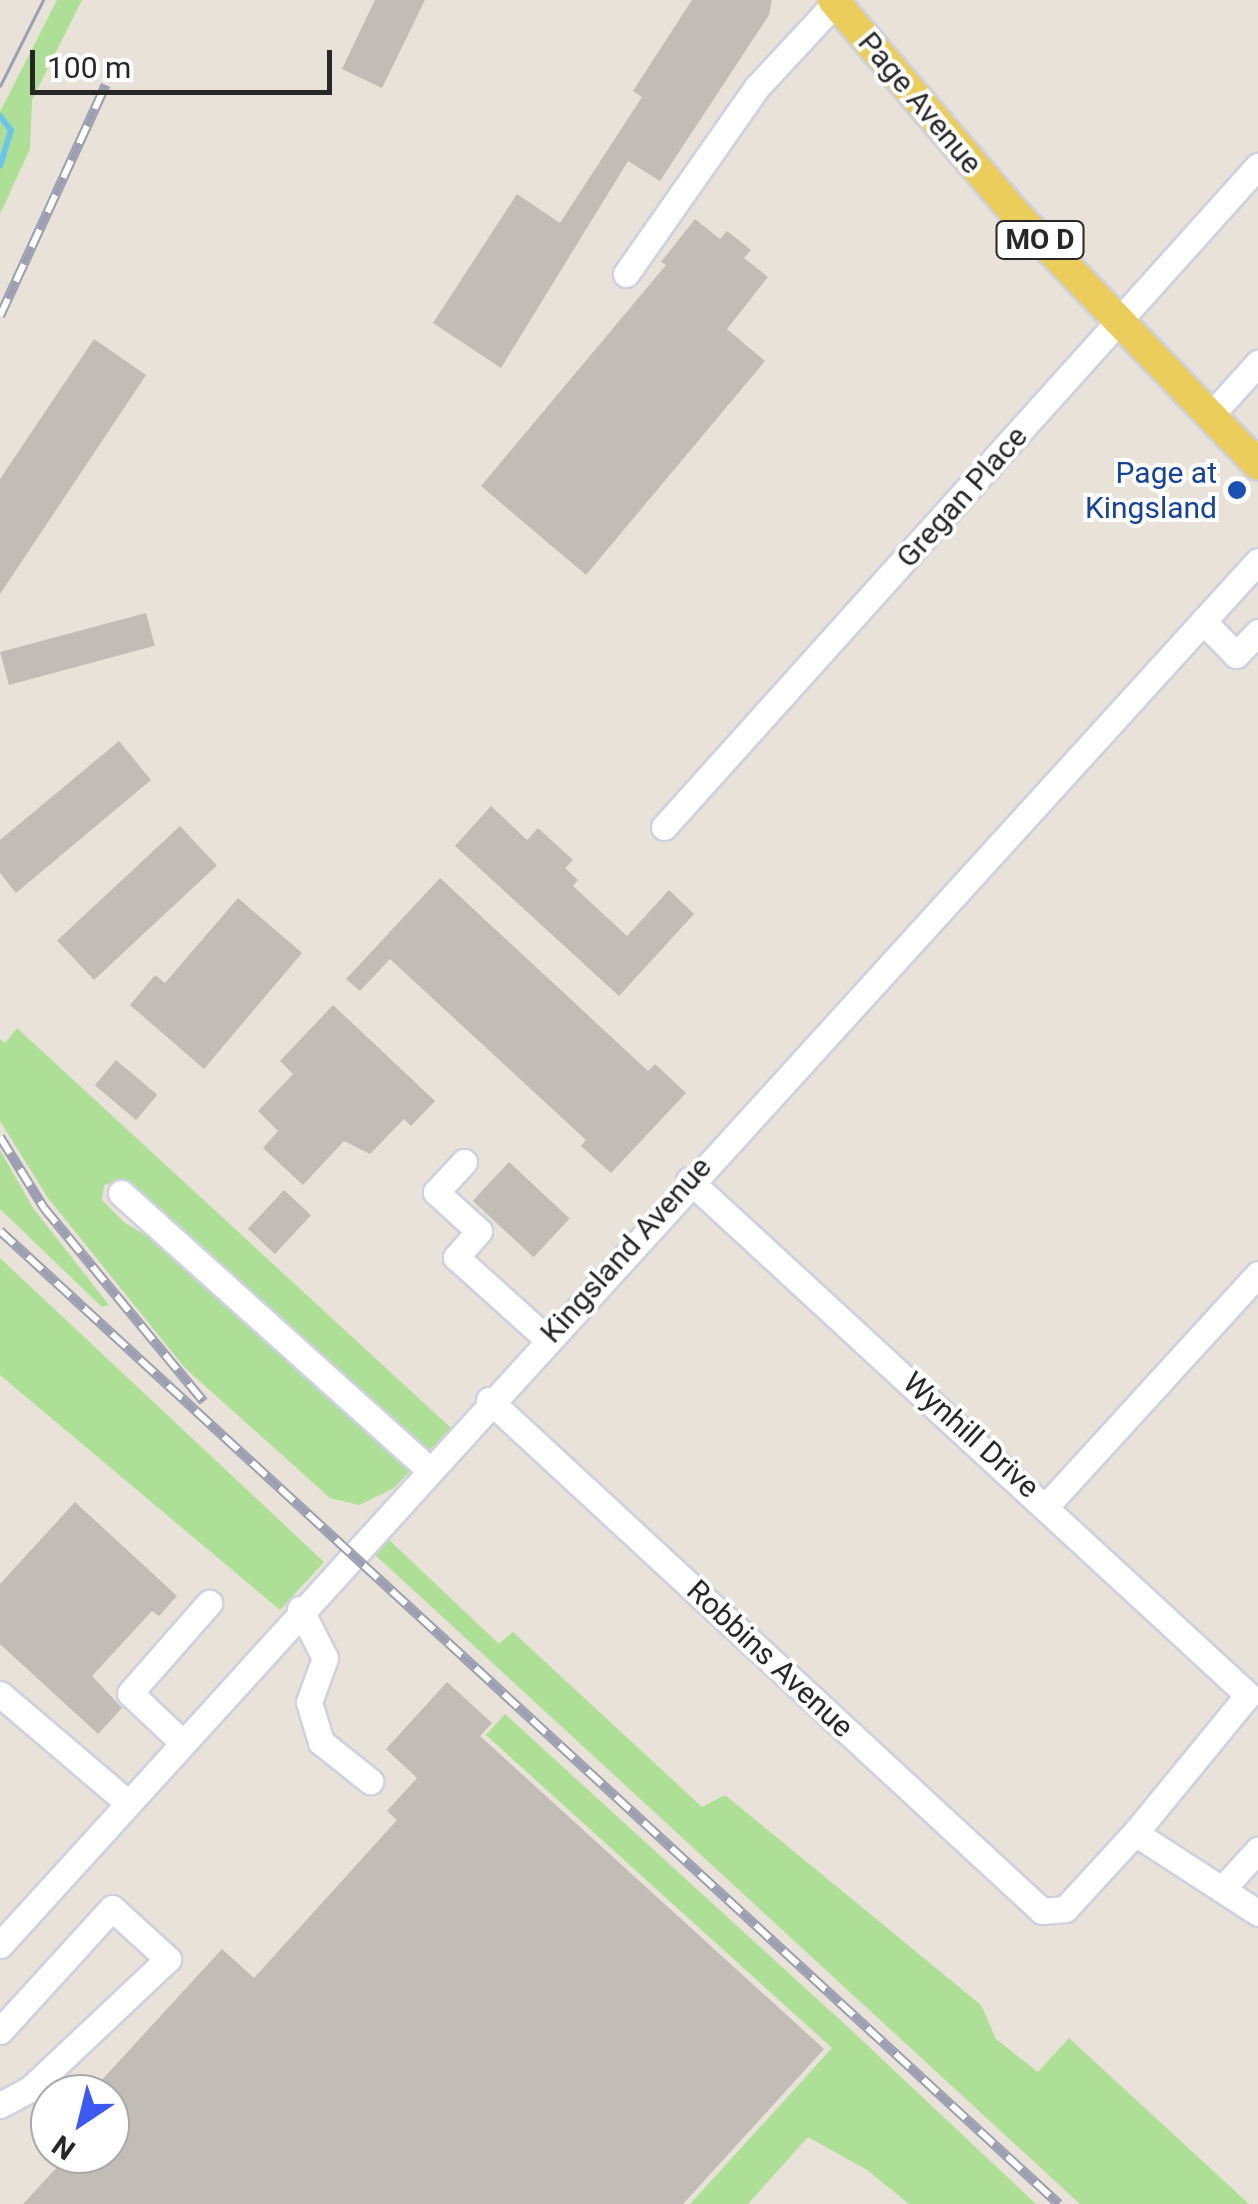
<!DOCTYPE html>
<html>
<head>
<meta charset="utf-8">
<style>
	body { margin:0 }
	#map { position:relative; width:1258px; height:2204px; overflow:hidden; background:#e9e2d8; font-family:Roboto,sans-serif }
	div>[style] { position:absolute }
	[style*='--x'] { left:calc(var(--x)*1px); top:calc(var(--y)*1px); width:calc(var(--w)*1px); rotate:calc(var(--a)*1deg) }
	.green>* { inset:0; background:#addf96 }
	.stream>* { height:6px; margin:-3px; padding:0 3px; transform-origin:3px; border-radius:3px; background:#6dc6ea }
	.building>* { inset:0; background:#c1bcb5; transform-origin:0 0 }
	.roads { filter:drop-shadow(2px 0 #ced1e0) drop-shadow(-2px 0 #ced1e0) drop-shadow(0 2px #ced1e0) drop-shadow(0 -2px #ced1e0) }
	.minor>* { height:25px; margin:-12.5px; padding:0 12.5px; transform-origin:12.5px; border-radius:12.5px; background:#fff }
	.major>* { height:30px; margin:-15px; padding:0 15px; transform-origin:15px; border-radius:15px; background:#ebcd5c }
	.tram>* { height:2.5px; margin:-1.25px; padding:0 1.25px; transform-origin:1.25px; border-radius:1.25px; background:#9c9eb1 }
	.rail>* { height:10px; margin-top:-5px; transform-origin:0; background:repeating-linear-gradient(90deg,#fff 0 19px,#9c9eb1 0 38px); box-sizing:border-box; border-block:2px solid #9c9eb1 }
	.dots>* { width:28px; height:28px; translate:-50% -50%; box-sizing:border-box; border:5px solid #fff; border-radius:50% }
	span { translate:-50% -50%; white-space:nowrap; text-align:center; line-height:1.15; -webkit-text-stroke:8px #fff; paint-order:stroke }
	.shield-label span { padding:2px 8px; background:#fff; border:2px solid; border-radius:8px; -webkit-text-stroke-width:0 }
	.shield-label { font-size:28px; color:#272727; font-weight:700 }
	.street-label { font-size:30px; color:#272727 }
	.transit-label { font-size:30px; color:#164399 }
	.right { translate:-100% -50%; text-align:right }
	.north { position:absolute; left:30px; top:2074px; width:100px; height:100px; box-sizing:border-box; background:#fff; border:2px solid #a9a9a9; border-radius:50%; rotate:215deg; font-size:28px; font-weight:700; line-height:40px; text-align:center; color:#272727 }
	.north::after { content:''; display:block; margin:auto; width:35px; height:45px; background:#3b59f3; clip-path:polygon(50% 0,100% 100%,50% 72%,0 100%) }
	.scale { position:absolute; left:30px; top:50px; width:302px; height:45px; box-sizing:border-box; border:5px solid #272727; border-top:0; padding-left:12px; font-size:30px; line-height:35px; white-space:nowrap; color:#272727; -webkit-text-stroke:8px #fff; paint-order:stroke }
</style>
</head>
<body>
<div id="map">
	<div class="green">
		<i style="clip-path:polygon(57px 0,82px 0,32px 100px,30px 149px,0 214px,0 112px)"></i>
		<i style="clip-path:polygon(17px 1028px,451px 1428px,426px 1454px,149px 1201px,122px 1181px,104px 1185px,102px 1200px,126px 1224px,171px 1249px,414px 1467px,394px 1488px,359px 1505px,330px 1498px,185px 1368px,48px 1198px,0 1121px,0 1039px,5px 1043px)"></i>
		<i style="clip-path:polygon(0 1150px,33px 1208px,109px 1305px,102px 1307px,0 1209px)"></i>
		<i style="clip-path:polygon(0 1258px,324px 1562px,280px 1610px,0 1375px)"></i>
		<i style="clip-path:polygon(385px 1536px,499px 1644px,513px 1632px,702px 1807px,725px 1795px,981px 2005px,996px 2039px,1038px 2072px,1069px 2038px,1249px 2204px,1080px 2204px,372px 1552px)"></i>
		<i style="clip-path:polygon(505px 1714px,850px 2029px,1036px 2204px,909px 2204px,867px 2170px,808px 2137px,748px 2204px,690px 2204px,832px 2048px,486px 1735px)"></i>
	</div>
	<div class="stream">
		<i style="--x:0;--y:116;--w:18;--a:52"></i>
		<i style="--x:11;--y:130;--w:37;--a:107"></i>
	</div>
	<div class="building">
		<i style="clip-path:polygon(375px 0,425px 0,382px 88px,342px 69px)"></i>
		<i style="clip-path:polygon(692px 0,772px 0,769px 15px,660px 181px,628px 161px,501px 368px,433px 323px,517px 194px,560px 223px,642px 97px,633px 91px)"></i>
		<i style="clip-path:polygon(695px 219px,720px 239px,727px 231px,751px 250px,744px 258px,768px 277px,727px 329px,765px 361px,586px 575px,481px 486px,666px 265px,661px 262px)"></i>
		<i style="clip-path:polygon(94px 339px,146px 375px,0 594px,0 479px)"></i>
		<i style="left:146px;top:613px;width:34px;height:151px;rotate:75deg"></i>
		<i style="clip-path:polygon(119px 741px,151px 780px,16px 893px,0 873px,0 840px)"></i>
		<i style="clip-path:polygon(491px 806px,527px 840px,538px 828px,573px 860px,565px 868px,578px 880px,573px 886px,627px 936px,669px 890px,694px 914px,619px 996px,455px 846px)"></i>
		<i style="left:180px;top:826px;width:54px;height:168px;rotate:47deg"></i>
		<i style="clip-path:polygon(440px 878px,648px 1071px,655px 1064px,686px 1093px,611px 1173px,581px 1146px,586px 1140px,390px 959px,360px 991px,346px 979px)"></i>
		<i style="clip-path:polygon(238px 898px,302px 953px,204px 1069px,130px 1005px,155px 975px,165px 983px)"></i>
		<i style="clip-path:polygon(333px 1005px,435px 1101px,411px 1126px,404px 1119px,370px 1154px,344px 1141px,303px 1185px,263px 1148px,278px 1131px,258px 1111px,293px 1074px,280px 1061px)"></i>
		<i style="left:116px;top:1060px;width:54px;height:33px;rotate:40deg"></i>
		<i style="left:509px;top:1162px;width:83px;height:53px;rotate:43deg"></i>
		<i style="left:284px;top:1190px;width:37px;height:53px;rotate:43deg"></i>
		<i style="clip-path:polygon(75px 1502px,177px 1596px,159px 1616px,152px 1611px,92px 1676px,122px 1708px,98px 1734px,0 1644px,0 1584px)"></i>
		<i style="clip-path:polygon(447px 1682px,492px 1723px,480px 1736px,824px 2049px,683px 2204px,23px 2204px,59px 2165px,47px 2154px,110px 2154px,110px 2094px,89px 2094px,222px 1949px,254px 1978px,397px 1820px,387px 1811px,417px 1778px,386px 1749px)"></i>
	</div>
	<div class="roads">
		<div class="minor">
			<i style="--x:626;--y:274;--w:228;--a:-55"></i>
			<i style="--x:757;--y:87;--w:115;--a:-47.1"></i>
			<i style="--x:1210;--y:416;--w:72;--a:-47.8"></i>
			<i style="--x:1203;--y:621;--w:47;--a:45.9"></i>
			<i style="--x:1236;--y:655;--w:32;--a:-46"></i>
			<i style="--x:664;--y:827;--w:889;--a:-48.06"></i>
			<i style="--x:464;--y:1162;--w:41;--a:133"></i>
			<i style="--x:436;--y:1192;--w:58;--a:42.2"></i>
			<i style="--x:479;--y:1231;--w:35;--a:131"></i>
			<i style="--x:456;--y:1257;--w:121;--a:42"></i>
			<i style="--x:121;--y:1193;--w:411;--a:41.9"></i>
			<i style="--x:489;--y:1400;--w:753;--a:42.74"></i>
			<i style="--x:1042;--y:1911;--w:23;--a:-5"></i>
			<i style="--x:1065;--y:1909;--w:103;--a:-47.4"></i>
			<i style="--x:1135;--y:1833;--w:178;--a:-50.7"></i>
			<i style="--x:1248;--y:1695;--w:760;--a:-137.35"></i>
			<i style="--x:1048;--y:1504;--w:311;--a:-47.6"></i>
			<i style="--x:300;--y:1609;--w:55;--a:63"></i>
			<i style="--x:325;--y:1658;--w:47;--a:110"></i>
			<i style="--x:309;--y:1702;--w:42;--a:73.3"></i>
			<i style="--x:321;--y:1742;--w:63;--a:38.5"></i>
			<i style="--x:0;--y:1694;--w:167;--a:40.4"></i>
			<i style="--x:182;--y:1742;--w:71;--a:-136.7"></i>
			<i style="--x:130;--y:1693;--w:120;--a:-48.7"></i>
			<i style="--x:1135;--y:1833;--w:147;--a:33"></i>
			<i style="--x:1223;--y:1888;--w:52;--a:-47.4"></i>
			<i style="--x:0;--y:1945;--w:1870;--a:-47.73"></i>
			<i style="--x:0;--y:2031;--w:166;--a:-47.7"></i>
			<i style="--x:112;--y:1908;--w:76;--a:42.3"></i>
			<i style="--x:168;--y:1959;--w:190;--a:136.7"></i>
			<i style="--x:30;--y:2089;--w:34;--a:152"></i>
		</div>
		<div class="major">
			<i style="--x:833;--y:0;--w:279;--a:49.5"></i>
			<i style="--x:1014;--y:212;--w:351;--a:46"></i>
		</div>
	</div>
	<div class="tram">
		<i style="--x:0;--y:86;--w:96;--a:-63.4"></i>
	</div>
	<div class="rail">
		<i style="--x:0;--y:316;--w:254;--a:-65.4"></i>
		<i style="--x:0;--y:1137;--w:84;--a:58.2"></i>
		<i style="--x:44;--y:1208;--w:251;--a:50.5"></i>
		<i style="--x:0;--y:1231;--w:1438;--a:42.58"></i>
	</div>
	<div class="dots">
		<i style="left:1237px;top:490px;background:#1a4fb4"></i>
	</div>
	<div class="shield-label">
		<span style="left:1040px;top:240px">MO D</span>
	</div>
	<div class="street-label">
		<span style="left:920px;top:103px;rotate:50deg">Page Avenue</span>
		<span style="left:962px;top:497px;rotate:-48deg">Gregan Place</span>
		<span style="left:626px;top:1250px;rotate:-48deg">Kingsland Avenue</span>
		<span style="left:971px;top:1435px;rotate:42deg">Wynhill Drive</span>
		<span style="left:770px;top:1659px;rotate:43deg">Robbins Avenue</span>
	</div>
	<div class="transit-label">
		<span class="right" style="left:1217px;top:490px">Page at<br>Kingsland</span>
	</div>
	<div class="north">N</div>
	<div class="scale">100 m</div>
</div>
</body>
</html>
